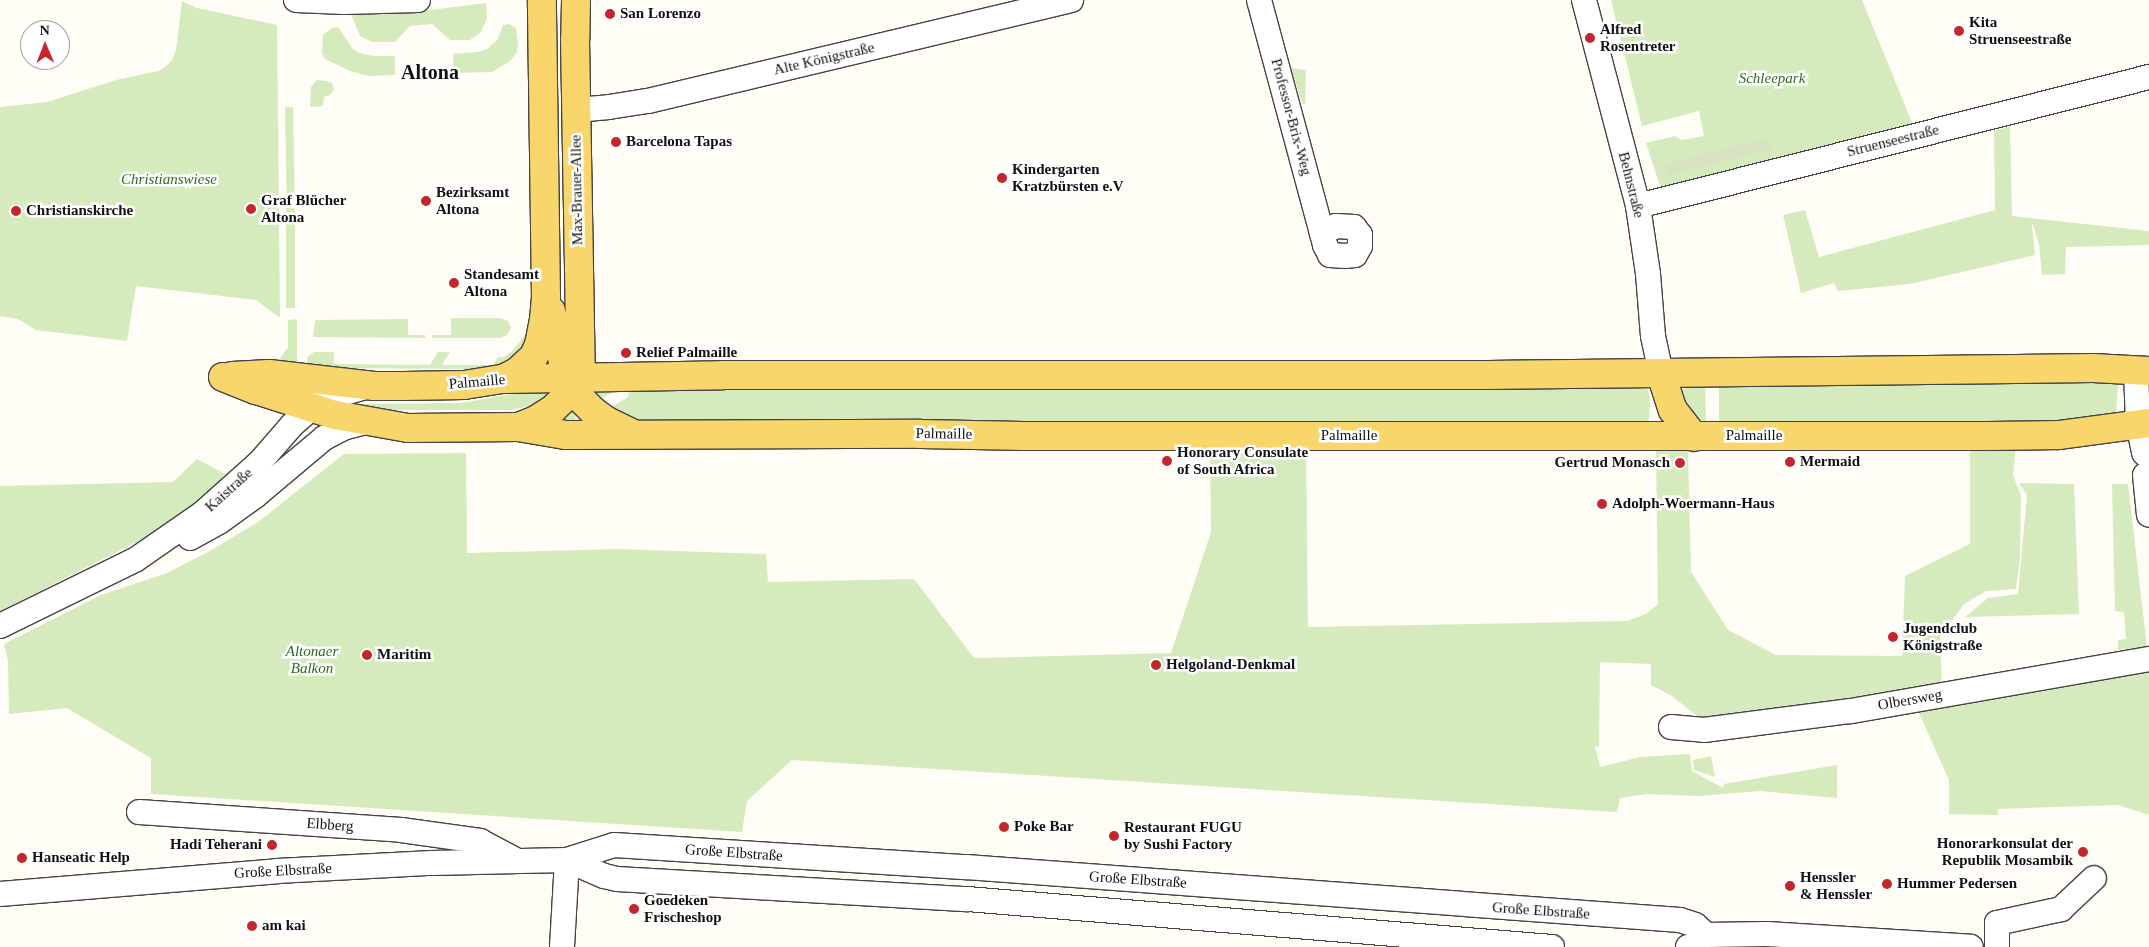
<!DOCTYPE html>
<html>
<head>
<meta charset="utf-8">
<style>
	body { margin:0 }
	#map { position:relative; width:2149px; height:947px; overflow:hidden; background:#fffdf5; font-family:"Times New Roman",serif }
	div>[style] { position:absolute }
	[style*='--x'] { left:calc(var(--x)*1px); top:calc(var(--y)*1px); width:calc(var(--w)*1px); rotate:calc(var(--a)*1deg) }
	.green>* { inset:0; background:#d5ebbd; transform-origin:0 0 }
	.cemetery>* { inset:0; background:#d9e3c4; transform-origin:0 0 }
	.roads { filter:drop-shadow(1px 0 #444) drop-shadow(-1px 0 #444) drop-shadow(0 1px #444) drop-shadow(0 -1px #444) }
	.minor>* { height:24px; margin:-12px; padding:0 12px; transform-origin:12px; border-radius:12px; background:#fff }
	.major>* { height:28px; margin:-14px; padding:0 14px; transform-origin:14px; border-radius:14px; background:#f9d66b }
	.dots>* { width:14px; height:14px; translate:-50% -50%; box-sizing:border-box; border:2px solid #fff; border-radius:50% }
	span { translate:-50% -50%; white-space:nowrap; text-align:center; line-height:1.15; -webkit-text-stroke:5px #fff; paint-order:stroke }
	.poi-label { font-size:15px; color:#111; font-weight:700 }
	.left { translate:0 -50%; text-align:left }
	.right { translate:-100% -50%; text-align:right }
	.street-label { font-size:15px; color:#111 }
	.park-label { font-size:15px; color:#2f6b1f; font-style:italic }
	.district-label { font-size:20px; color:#111; font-weight:700 }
	.north { position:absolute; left:20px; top:20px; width:50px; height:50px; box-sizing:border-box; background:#fff; border:1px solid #a0a0a0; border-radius:50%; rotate:359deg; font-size:14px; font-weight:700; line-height:20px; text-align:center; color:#111 }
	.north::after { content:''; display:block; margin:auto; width:18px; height:22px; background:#c4262e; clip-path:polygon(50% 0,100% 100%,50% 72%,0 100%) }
</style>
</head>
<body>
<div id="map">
	<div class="green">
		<i style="clip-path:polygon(1611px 0,1862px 0,1913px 125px,1661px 189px,1646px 143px,1675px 136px,1681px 140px,1704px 136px,1699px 111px,1642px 126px)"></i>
		<i style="clip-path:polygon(182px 1px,197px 8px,277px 25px,280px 318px,256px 300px,136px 286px,127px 341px,36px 330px,18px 319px,0 316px,0 107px,47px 102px,116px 80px,158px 71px,165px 67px,172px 60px,176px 50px)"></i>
		<i style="clip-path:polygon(486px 3px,487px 19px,481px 32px,470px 40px,450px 40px,432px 24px,410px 26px,395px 42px,372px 42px,360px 36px,351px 14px,422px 11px)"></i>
		<i style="clip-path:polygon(509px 24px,516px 28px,518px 44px,517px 52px,510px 61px,492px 72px,454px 73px,453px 54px,478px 52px,487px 49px,498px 39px,503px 25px)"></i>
		<i style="clip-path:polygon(338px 27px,353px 49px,359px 53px,374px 56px,395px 56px,395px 75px,369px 76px,350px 71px,325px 59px,322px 53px,323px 35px,332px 28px)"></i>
		<i style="clip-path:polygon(1291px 68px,1306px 70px,1305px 105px,1302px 103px)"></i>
		<i style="clip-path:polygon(317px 80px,327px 81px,332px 83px,334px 90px,330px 95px,324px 97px,323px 106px,310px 107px,311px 87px)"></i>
		<i style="left:293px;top:107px;width:89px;height:8px;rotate:89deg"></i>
		<i style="clip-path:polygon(2010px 126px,2012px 216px,2149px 231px,2149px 245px,2066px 247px,2065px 274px,2042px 275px,2039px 244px,2033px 225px,2027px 222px,2032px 225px,2035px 255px,1910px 284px,1838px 291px,1834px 283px,1801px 293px,1783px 215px,1805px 210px,1819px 257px,1995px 210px,1994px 131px)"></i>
		<i style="left:286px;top:208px;width:9px;height:100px"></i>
		<i style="clip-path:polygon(451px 318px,500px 318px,508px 321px,511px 328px,507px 335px,500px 338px,432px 338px,432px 335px,451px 335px)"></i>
		<i style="clip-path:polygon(297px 319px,297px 362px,295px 366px,277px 363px,288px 347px,288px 320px)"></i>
		<i style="clip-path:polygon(408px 319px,408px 335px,425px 335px,425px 338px,313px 337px,315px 320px)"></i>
		<i style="clip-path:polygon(529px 330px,527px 344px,509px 362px,482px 369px,309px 368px,307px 366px,307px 357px,314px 352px,334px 352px,334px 364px,430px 365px,438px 352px,450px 352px,442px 365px,493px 365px,498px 357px,504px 357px,512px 351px)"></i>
		<i style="clip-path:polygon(2111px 379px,2118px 384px,2116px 415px,2095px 421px,1719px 427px,1719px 384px)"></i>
		<i style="clip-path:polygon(1705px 384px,1706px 424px,1685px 409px,1680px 390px)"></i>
		<i style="clip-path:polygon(1646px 385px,1650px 396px,1649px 420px,1643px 425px,648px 426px,604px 411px,627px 398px,631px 387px)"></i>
		<i style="clip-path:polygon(589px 388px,618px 389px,594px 403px)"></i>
		<i style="clip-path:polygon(553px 390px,546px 399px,530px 406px,511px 410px,384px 410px,357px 406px,359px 404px,462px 403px,522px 392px)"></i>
		<i style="clip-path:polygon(576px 405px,575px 426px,555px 420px)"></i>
		<i style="clip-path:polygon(1981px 445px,2016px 445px,2013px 475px,2021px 496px,2020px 558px,2016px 589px,1986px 591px,1964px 604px,1940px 637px,1942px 688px,1759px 717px,1698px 717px,1672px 696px,1651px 685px,1651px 664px,1600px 662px,1599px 747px,1595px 746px,1600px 767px,1640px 757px,1690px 754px,1692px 771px,1723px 788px,1724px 784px,1837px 765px,1837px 798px,1760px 791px,1698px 796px,1647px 794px,1620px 798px,1617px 812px,792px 760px,747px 801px,742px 832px,151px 794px,151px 758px,67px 708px,9px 714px,8px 661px,4px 644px,101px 595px,167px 573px,208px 552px,258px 522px,344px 454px,466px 453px,467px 553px,617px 549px,766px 554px,768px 582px,914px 579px,974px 658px,1171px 653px,1211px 532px,1210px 450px,1306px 449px,1308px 627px,1627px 621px,1646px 614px,1658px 604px,1656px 450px,1688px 451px,1691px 572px,1728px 630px,1776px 655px,1902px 656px,1905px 576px,1970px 544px,1970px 452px)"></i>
		<i style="clip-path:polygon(197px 459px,225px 474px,200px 505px,135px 543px,0 611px,0 486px,173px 482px)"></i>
		<i style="clip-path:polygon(2019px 483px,2074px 484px,2079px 614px,1965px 617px,1988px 598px,2018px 594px,2027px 495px)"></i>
		<i style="clip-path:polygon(2112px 484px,2128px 484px,2147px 647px,2118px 650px,2118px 640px,2126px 639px,2124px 612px,2115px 611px)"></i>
		<i style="clip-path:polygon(2149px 668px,2149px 815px,2118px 805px,1998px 809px,1998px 815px,1949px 814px,1949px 780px,1919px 713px,1915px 710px)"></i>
		<i style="clip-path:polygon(1711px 756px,1715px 777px,1694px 770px,1693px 760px)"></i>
	</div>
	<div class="cemetery">
		<i style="left:1768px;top:138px;width:12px;height:107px;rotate:76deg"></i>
	</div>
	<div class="roads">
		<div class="minor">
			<i style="--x:296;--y:0;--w:48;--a:2.4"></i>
			<i style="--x:344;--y:2;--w:74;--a:-1.5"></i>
			<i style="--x:1259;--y:0;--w:254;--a:74.9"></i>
			<i style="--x:1325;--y:245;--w:11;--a:63"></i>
			<i style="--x:1330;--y:255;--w:15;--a:4"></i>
			<i style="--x:1345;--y:256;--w:10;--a:-6"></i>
			<i style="--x:1355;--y:255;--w:10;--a:-61"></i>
			<i style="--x:1360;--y:246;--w:11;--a:-90"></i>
			<i style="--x:1360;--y:235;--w:10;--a:-127"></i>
			<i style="--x:1354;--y:227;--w:18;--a:-177"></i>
			<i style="--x:1336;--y:226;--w:16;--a:153"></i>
			<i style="--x:1584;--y:0;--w:213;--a:75.3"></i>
			<i style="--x:1638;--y:206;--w:69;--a:81.6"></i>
			<i style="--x:1648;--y:274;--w:62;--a:85.4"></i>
			<i style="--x:1653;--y:336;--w:39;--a:78"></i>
			<i style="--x:576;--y:110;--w:33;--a:-5"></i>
			<i style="--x:609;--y:107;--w:39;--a:-9"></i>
			<i style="--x:648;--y:101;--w:435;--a:-13.4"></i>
			<i style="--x:1638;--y:206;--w:527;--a:-14.17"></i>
			<i style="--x:2136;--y:370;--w:54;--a:87.9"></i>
			<i style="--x:2138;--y:424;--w:30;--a:78"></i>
			<i style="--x:2145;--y:475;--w:40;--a:84.3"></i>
			<i style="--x:190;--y:538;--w:33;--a:-29"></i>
			<i style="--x:219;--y:522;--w:44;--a:-35.8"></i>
			<i style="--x:255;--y:496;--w:90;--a:-40"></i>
			<i style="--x:324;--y:438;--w:25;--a:-27"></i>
			<i style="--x:346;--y:427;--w:25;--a:-14"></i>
			<i style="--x:0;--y:626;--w:150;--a:-26.1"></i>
			<i style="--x:135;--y:560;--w:83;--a:-34.7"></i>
			<i style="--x:203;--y:513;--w:75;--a:-41.8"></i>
			<i style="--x:259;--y:463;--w:50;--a:-49"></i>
			<i style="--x:292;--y:425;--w:32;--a:-41"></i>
			<i style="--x:316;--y:404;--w:17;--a:-25"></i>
			<i style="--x:331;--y:397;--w:36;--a:-16"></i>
			<i style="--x:1671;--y:727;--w:33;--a:5"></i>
			<i style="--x:1704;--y:730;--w:148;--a:-7.4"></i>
			<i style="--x:1851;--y:711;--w:303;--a:-9.9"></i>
			<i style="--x:139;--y:812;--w:263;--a:3.9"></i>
			<i style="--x:401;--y:830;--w:80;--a:7.9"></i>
			<i style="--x:480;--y:841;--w:38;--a:28"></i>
			<i style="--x:567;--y:860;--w:40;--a:23.4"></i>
			<i style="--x:604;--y:876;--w:13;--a:13"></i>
			<i style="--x:617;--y:879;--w:351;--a:3.3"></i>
			<i style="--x:967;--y:899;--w:587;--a:4.69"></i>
			<i style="--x:0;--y:894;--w:278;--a:-4.7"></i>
			<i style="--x:277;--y:871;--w:155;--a:-3"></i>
			<i style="--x:432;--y:863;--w:135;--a:-1.3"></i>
			<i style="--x:567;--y:860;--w:49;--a:-17.7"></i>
			<i style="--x:614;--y:845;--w:353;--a:3.6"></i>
			<i style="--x:966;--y:867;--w:716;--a:4.25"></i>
			<i style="--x:1680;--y:920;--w:16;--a:18"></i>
			<i style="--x:1695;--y:925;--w:15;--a:42"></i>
			<i style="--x:1706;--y:935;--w:61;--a:-0.9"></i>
			<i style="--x:1767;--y:934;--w:204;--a:3.6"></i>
			<i style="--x:562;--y:947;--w:87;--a:-86.7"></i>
			<i style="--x:1688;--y:947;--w:8;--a:-14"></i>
			<i style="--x:1696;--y:945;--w:14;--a:-45"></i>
			<i style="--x:1997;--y:947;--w:24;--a:-90"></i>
			<i style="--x:1997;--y:923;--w:66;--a:-12.3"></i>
			<i style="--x:2061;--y:909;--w:45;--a:-43.2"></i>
		</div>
		<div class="major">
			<i style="--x:576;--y:0;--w:39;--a:91"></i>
			<i style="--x:575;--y:39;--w:340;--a:89"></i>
			<i style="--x:551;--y:311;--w:70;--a:76.8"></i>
			<i style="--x:567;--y:379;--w:26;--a:54"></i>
			<i style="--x:582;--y:400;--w:16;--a:45"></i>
			<i style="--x:593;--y:411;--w:17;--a:36"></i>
			<i style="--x:607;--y:421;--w:28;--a:26"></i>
			<i style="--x:1661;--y:374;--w:38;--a:72"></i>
			<i style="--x:1673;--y:410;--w:34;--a:52"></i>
			<i style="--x:232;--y:376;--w:37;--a:-3"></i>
			<i style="--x:269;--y:374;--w:106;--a:6.5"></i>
			<i style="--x:374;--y:386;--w:29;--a:0"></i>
			<i style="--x:403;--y:386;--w:61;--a:-0.9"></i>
			<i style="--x:464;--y:385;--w:39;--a:-9"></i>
			<i style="--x:503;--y:379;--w:220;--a:-1"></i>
			<i style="--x:723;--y:375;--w:765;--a:0"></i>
			<i style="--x:1488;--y:375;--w:605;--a:-0.66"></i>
			<i style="--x:2093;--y:368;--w:56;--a:3.1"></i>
			<i style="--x:223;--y:377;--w:35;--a:22"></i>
			<i style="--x:256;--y:390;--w:83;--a:17.6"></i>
			<i style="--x:335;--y:415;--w:74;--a:10.1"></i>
			<i style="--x:408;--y:428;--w:110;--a:-0.5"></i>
			<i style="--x:518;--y:427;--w:49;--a:9.5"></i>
			<i style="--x:566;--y:435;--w:354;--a:-0.2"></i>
			<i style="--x:920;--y:434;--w:103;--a:1.1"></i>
			<i style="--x:1023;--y:436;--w:965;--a:0"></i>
			<i style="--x:1988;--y:436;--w:71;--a:-0.8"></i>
			<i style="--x:2059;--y:435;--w:91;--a:-7.6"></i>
			<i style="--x:503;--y:379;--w:16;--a:-27"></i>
			<i style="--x:517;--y:372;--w:23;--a:-43"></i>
			<i style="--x:534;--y:356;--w:12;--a:-66"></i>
			<i style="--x:539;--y:345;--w:25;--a:-79"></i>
			<i style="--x:544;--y:320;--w:23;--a:-85"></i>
			<i style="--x:546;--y:297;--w:297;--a:-90.8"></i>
			<i style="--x:518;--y:427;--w:17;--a:-21"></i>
			<i style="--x:534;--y:421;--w:22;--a:-32"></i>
			<i style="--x:553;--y:409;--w:29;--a:-44"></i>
			<i style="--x:574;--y:389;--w:12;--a:-55"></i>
		</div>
	</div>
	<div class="dots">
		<i style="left:610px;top:14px;background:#c4262e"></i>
		<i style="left:1959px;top:31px;background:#c4262e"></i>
		<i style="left:1590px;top:38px;background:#c4262e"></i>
		<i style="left:616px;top:142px;background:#c4262e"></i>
		<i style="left:1002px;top:178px;background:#c4262e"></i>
		<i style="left:426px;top:201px;background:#c4262e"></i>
		<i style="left:251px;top:209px;background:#c4262e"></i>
		<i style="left:16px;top:211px;background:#c4262e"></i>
		<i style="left:454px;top:283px;background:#c4262e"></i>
		<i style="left:626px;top:353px;background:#c4262e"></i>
		<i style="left:1167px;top:461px;background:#c4262e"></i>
		<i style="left:1790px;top:462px;background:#c4262e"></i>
		<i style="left:1680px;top:463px;background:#c4262e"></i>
		<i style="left:1602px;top:504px;background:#c4262e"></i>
		<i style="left:1893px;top:637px;background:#c4262e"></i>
		<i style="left:367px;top:655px;background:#c4262e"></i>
		<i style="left:1156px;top:665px;background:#c4262e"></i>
		<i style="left:1004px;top:827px;background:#c4262e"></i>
		<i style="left:1114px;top:836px;background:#c4262e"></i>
		<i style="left:272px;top:845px;background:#c4262e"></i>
		<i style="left:2083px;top:852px;background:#c4262e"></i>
		<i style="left:22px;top:858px;background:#c4262e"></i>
		<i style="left:1887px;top:884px;background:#c4262e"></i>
		<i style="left:1790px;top:886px;background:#c4262e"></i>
		<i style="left:634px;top:909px;background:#c4262e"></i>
		<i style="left:252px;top:926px;background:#c4262e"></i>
	</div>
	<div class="poi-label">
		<span class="left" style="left:620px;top:14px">San Lorenzo</span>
		<span class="left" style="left:1969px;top:31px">Kita<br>Struenseestraße</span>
		<span class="left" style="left:1600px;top:38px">Alfred<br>Rosentreter</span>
		<span class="left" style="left:626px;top:142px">Barcelona Tapas</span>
		<span class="left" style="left:1012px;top:178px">Kindergarten<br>Kratzbürsten e.V</span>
		<span class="left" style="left:436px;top:201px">Bezirksamt<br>Altona</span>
		<span class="left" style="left:261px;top:209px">Graf Blücher<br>Altona</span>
		<span class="left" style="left:26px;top:211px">Christianskirche</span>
		<span class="left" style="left:464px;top:283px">Standesamt<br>Altona</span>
		<span class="left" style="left:636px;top:353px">Relief Palmaille</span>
		<span class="left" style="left:1177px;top:461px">Honorary Consulate<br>of South Africa</span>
		<span class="left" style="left:1800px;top:462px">Mermaid</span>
		<span class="right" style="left:1670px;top:463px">Gertrud Monasch</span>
		<span class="left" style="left:1612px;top:504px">Adolph-Woermann-Haus</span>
		<span class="left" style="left:1903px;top:637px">Jugendclub<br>Königstraße</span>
		<span class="left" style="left:377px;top:655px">Maritim</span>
		<span class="left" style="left:1166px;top:665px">Helgoland-Denkmal</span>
		<span class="left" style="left:1014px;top:827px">Poke Bar</span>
		<span class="left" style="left:1124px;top:836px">Restaurant FUGU<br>by Sushi Factory</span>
		<span class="right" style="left:2073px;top:852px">Honorarkonsulat der<br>Republik Mosambik</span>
		<span class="right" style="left:262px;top:845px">Hadi Teherani</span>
		<span class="left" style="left:32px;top:858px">Hanseatic Help</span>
		<span class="left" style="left:1800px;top:886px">Henssler<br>&amp; Henssler</span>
		<span class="left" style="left:1897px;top:884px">Hummer Pedersen</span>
		<span class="left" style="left:644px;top:909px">Goedeken<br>Frischeshop</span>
		<span class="left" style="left:262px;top:926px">am kai</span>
	</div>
	<div class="street-label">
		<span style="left:824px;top:59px;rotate:-13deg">Alte Königstraße</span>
		<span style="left:1291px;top:117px;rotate:75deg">Professor-Brix-Weg</span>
		<span style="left:1893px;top:141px;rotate:-14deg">Struenseestraße</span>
		<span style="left:1631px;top:185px;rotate:76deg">Behnstraße</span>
		<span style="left:577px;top:190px;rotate:-91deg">Max-Brauer-Allee</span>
		<span style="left:477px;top:382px;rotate:-5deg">Palmaille</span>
		<span style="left:944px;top:434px;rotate:1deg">Palmaille</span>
		<span style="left:1349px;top:436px">Palmaille</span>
		<span style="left:1754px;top:436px">Palmaille</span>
		<span style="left:229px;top:490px;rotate:-42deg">Kaistraße</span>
		<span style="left:1910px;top:700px;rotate:-10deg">Olbersweg</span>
		<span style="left:330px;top:825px;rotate:4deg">Elbberg</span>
		<span style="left:734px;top:853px;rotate:4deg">Große Elbstraße</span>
		<span style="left:283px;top:871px;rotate:-3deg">Große Elbstraße</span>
		<span style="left:1138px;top:880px;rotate:4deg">Große Elbstraße</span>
		<span style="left:1541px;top:911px;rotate:4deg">Große Elbstraße</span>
	</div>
	<div class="park-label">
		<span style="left:1772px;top:79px">Schleepark</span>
		<span style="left:169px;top:180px">Christianswiese</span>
		<span style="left:312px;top:660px">Altonaer<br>Balkon</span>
	</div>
	<div class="district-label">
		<span style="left:430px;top:72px">Altona</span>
	</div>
	<div class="north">N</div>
</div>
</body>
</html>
